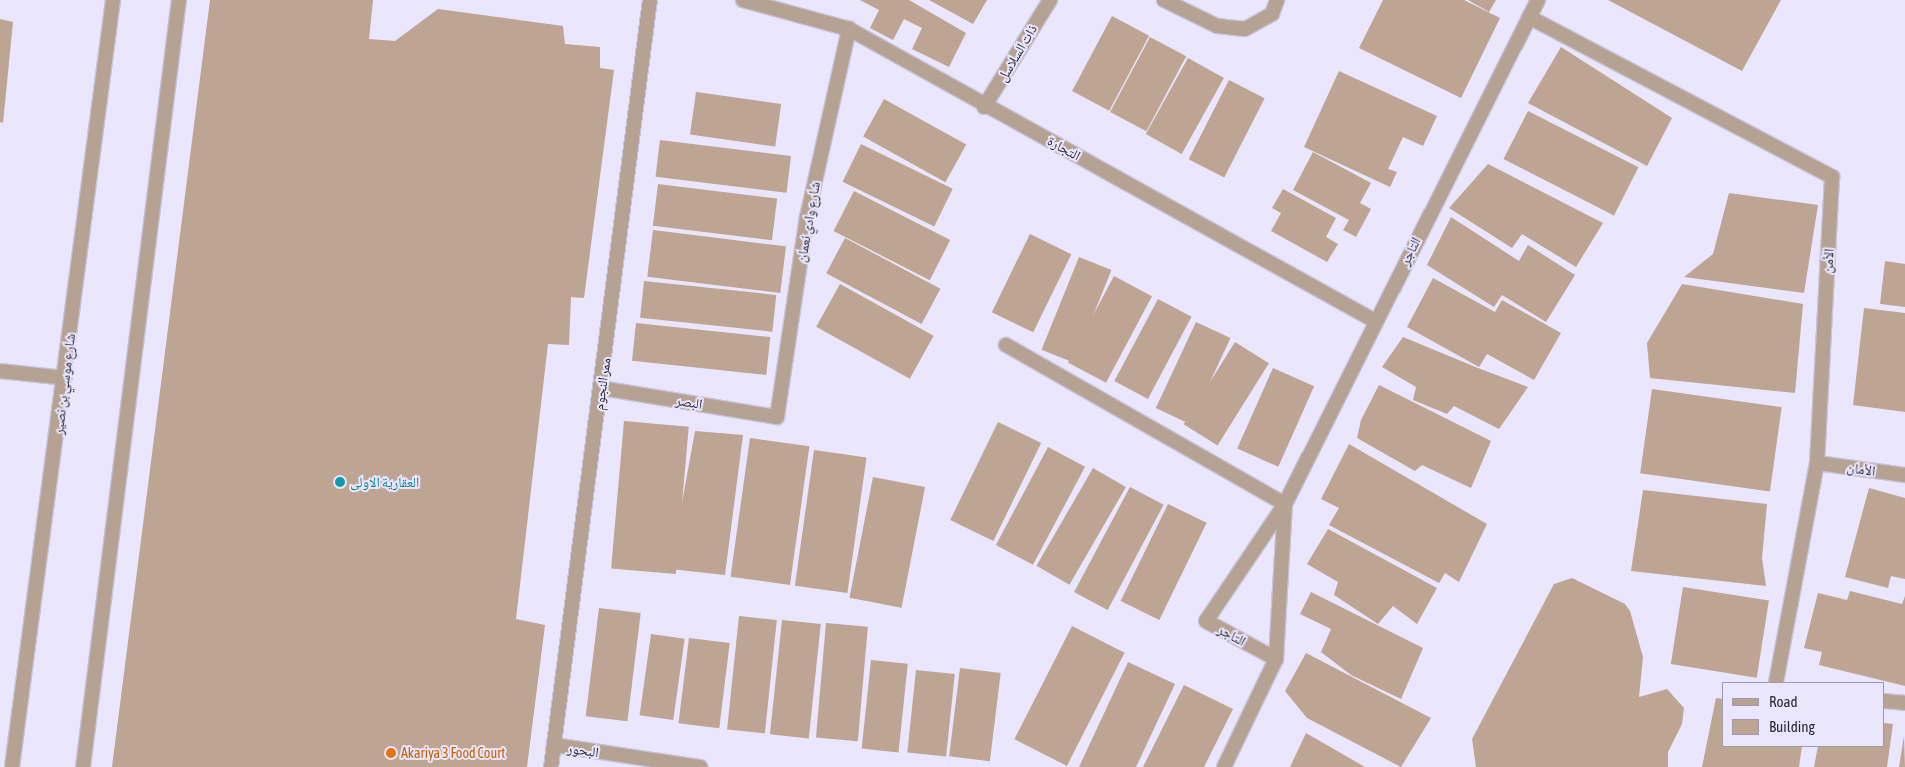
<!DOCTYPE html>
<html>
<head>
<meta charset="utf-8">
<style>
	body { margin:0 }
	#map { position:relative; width:1905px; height:767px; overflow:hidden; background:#e9e6fd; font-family:"Asap Condensed","Noto Naskh Arabic",sans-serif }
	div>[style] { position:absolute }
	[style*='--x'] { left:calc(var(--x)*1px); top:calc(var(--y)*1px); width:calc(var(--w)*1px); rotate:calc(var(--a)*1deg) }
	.building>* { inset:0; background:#bea493; transform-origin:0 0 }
	.roads { filter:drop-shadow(1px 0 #c7c4d9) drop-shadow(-1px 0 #c7c4d9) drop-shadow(0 1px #c7c4d9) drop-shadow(0 -1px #c7c4d9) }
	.minor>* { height:14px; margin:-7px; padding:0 7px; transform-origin:7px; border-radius:7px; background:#b6a293 }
	.tertiary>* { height:14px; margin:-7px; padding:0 7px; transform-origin:7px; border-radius:7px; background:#b6a293 }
	.dots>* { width:14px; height:14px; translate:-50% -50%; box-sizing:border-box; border:2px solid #e9e6fd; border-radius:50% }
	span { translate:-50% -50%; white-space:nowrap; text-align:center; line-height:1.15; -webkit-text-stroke:4px #e9e6fd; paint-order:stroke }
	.street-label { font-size:14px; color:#2b2934 }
	.culture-label { font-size:14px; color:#0d838f }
	.left { translate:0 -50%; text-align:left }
	.food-label { font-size:14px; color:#c56008 }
	.legend { position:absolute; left:1722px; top:682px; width:162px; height:65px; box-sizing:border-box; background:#e9e6fd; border:1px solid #9d9aad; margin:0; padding:6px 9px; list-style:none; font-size:15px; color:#2b2934 }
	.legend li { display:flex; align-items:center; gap:10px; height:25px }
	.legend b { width:25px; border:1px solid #9d9aad }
</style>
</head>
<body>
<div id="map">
	<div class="building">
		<i style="clip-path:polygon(210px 0,373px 0,369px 39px,395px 41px,438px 9px,563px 26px,565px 44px,600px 47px,600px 68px,614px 70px,584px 298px,571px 297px,569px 345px,548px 344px,516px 619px,545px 625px,527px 767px,112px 767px)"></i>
		<i style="clip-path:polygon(860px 0,909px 0,966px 33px,949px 67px,912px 49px,922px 28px,904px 19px,893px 40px,870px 28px,879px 10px)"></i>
		<i style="clip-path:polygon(929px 0,987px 0,973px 24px)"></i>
		<i style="clip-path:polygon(1383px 0,1464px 0,1500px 18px,1461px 98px,1359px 48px)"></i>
		<i style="clip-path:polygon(1468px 0,1496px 0,1489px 12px)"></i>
		<i style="clip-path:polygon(1608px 0,1781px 0,1742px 71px)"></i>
		<i style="left:1112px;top:16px;width:42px;height:85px;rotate:28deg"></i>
		<i style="clip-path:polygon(0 19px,13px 22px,3px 123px,0 122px)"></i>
		<i style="left:1150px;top:37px;width:41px;height:85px;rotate:28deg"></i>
		<i style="clip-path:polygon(1561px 47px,1672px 118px,1647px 166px,1528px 103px)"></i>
		<i style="left:1188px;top:58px;width:41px;height:87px;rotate:29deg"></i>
		<i style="clip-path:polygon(1339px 71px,1437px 116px,1423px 146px,1403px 137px,1388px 169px,1397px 172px,1390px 187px,1304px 147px)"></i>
		<i style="left:1229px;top:80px;width:40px;height:89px;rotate:27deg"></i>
		<i style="left:696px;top:92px;width:86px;height:43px;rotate:8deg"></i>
		<i style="left:884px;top:99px;width:94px;height:43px;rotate:29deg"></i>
		<i style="left:1528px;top:111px;width:124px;height:54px;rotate:27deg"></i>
		<i style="left:660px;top:140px;width:132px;height:37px;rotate:7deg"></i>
		<i style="left:861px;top:144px;width:102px;height:42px;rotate:26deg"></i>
		<i style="clip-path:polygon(1313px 152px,1371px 183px,1360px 203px,1371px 209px,1356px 237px,1343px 230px,1349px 220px,1293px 190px)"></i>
		<i style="clip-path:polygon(1488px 164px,1603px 223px,1576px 267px,1522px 234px,1512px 248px,1449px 208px)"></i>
		<i style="left:658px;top:184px;width:120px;height:42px;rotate:7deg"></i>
		<i style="clip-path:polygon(1283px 189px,1336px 218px,1326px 237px,1338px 244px,1327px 262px,1271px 231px,1281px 213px,1272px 208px)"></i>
		<i style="left:854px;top:191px;width:108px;height:45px;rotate:27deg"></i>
		<i style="clip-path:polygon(1729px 193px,1818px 205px,1804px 293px,1684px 277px,1713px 254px)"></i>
		<i style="clip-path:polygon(1451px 217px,1519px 261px,1528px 245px,1575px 275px,1546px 322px,1502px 295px,1494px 307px,1427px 265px)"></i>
		<i style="left:653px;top:230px;width:134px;height:47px;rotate:7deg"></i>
		<i style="left:1030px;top:234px;width:46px;height:87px;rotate:26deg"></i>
		<i style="left:845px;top:238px;width:108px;height:40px;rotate:28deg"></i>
		<i style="left:1079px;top:257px;width:35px;height:100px;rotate:22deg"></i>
		<i style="clip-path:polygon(1885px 261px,1905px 264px,1905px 307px,1880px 304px)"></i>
		<i style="left:1114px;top:276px;width:43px;height:98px;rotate:28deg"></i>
		<i style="clip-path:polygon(1433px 278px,1495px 312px,1502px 300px,1561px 333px,1534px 380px,1487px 354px,1479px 367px,1407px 327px)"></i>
		<i style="left:644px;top:281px;width:133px;height:37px;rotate:6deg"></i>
		<i style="left:840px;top:284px;width:107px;height:49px;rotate:29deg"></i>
		<i style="clip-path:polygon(1682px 284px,1803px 304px,1795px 393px,1650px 378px,1647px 343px)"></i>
		<i style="left:1158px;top:299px;width:38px;height:93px;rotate:28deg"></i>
		<i style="clip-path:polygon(1864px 308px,1905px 313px,1905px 412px,1853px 405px)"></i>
		<i style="left:1196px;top:322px;width:38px;height:95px;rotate:25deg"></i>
		<i style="left:636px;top:323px;width:135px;height:38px;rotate:6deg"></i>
		<i style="clip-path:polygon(1403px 337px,1478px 368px,1528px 387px,1499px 429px,1454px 406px,1447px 414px,1413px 400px,1416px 387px,1382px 367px)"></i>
		<i style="left:1235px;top:342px;width:40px;height:97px;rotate:32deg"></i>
		<i style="left:1273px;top:368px;width:45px;height:88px;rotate:24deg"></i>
		<i style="clip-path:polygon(1379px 385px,1491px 441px,1471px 488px,1422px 465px,1415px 471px,1357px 438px,1361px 420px)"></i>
		<i style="left:1652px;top:389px;width:131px;height:85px;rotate:8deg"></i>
		<i style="left:624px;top:421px;width:65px;height:148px;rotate:5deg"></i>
		<i style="left:998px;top:422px;width:48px;height:109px;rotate:26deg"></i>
		<i style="clip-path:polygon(695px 431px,743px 435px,725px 575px,670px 569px)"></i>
		<i style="left:750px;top:438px;width:60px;height:140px;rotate:8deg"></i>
		<i style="clip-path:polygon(1349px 444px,1487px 524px,1459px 582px,1445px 573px,1439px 583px,1329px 525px,1339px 508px,1321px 499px)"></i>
		<i style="left:1048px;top:447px;width:42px;height:111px;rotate:28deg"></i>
		<i style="left:814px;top:450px;width:53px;height:137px;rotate:8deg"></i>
		<i style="left:1093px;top:468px;width:38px;height:113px;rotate:30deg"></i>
		<i style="left:873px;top:477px;width:53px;height:123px;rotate:11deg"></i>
		<i style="left:1130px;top:487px;width:38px;height:119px;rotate:28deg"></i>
		<i style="clip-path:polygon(1869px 488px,1905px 498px,1905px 579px,1891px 576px,1888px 588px,1845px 577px)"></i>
		<i style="clip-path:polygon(1643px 490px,1767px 504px,1762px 558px,1766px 586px,1631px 571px)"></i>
		<i style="left:1168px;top:504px;width:43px;height:108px;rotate:26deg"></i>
		<i style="clip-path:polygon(1328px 529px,1437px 588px,1417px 624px,1393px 606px,1378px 624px,1334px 595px,1338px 582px,1307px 564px)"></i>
		<i style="clip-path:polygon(1572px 578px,1625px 604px,1630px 611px,1643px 657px,1639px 697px,1667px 689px,1684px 708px,1682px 724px,1668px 752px,1668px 767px,1476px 767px,1472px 739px,1554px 584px)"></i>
		<i style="left:1683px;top:587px;width:87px;height:78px;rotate:9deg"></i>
		<i style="clip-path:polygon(1850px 591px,1902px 604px,1905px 596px,1905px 686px,1819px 665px,1822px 652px,1804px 648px,1818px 593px,1847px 600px)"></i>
		<i style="clip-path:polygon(1311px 592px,1423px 648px,1401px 699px,1351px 675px,1321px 652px,1331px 629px,1300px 614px)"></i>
		<i style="left:599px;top:608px;width:42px;height:109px;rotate:7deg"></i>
		<i style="left:739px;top:616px;width:38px;height:114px;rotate:6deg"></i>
		<i style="left:782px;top:620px;width:39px;height:115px;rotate:6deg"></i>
		<i style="left:826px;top:623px;width:42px;height:115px;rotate:5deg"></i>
		<i style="left:1072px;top:626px;width:59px;height:127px;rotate:27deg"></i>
		<i style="left:651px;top:634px;width:34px;height:82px;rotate:8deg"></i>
		<i style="left:689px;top:638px;width:41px;height:86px;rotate:7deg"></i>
		<i style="clip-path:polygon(1306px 653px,1431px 718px,1401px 767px,1307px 718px,1285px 691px)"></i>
		<i style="left:871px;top:660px;width:37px;height:89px;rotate:6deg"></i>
		<i style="clip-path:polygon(1128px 662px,1175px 684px,1136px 767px,1079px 767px)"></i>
		<i style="left:960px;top:668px;width:41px;height:89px;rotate:7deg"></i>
		<i style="left:916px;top:670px;width:39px;height:83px;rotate:6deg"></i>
		<i style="clip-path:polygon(1184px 685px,1233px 709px,1204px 767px,1143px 767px)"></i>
		<i style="clip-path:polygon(1716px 698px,1724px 699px,1724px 746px,1802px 746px,1799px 767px,1702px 767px)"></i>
		<i style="clip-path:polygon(1884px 723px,1893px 724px,1887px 767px,1814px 767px,1818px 746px,1884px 746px)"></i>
		<i style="clip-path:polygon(1306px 733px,1365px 767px,1290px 767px)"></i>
		<i style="clip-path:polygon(1904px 736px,1905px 767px,1899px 767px)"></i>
	</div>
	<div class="roads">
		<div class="minor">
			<i style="--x:743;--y:0;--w:110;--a:15.3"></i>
			<i style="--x:849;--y:29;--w:602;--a:29.04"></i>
			<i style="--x:1164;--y:0;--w:59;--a:26.1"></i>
			<i style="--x:1217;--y:26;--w:28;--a:6"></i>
			<i style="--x:1245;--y:29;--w:31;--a:-29"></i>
			<i style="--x:1272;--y:14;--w:15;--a:-70"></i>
			<i style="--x:1529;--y:17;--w:343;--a:27.8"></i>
			<i style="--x:1832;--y:177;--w:286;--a:93"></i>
			<i style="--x:1817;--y:463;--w:224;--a:100.6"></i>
			<i style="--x:984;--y:107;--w:126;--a:-58.3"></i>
			<i style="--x:1006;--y:345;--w:321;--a:29.7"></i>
			<i style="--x:1285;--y:504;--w:141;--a:124"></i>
			<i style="--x:1206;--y:621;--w:80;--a:28.5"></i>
			<i style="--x:0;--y:371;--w:65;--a:6.1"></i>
			<i style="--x:601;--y:388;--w:178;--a:9.4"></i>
			<i style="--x:777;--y:417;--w:202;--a:-81.5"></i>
			<i style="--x:807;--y:217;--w:193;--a:-77.4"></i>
			<i style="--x:1817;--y:463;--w:89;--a:7.8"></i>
			<i style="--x:1884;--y:701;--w:21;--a:5"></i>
			<i style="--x:554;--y:745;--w:148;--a:8.6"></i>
			<i style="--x:551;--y:767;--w:773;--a:-82.65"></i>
			<i style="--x:1224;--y:767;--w:120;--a:-64.3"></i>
			<i style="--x:1276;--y:659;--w:155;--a:-86.7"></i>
			<i style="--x:1285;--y:504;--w:564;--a:-63.34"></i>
		</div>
		<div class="tertiary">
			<i style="--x:12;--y:767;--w:774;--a:-82.5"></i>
			<i style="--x:83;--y:767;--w:773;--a:-82.87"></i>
		</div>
	</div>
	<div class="dots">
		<i style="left:340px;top:482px;background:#0f9aa8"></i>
		<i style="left:391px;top:753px;background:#e8710a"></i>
	</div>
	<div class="street-label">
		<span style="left:1017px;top:53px;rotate:-59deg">ذات السلاسل</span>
		<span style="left:1064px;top:148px;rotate:29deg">التجارة</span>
		<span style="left:808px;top:222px;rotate:-80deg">شارع وادي نعمان</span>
		<span style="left:1410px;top:251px;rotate:-63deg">التاجر</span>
		<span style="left:1828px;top:261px;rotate:-87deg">الأمن</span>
		<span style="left:64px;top:384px;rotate:-83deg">شارع موسي بن نصير</span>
		<span style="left:602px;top:384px;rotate:-82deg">ممر النجوم</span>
		<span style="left:689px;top:402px;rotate:9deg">البصر</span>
		<span style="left:1861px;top:469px;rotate:8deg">الأمان</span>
		<span style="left:1232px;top:635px;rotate:29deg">التاجر</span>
		<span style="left:583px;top:750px;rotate:8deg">البحور</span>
	</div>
	<div class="culture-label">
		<span class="left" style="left:350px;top:482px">العقارية الاولى</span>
	</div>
	<div class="food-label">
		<span class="left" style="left:401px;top:753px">Akariya 3 Food Court</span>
	</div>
	<ul class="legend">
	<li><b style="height:6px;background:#b6a293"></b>Road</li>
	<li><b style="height:14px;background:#bea493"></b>Building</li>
	</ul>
</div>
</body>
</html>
